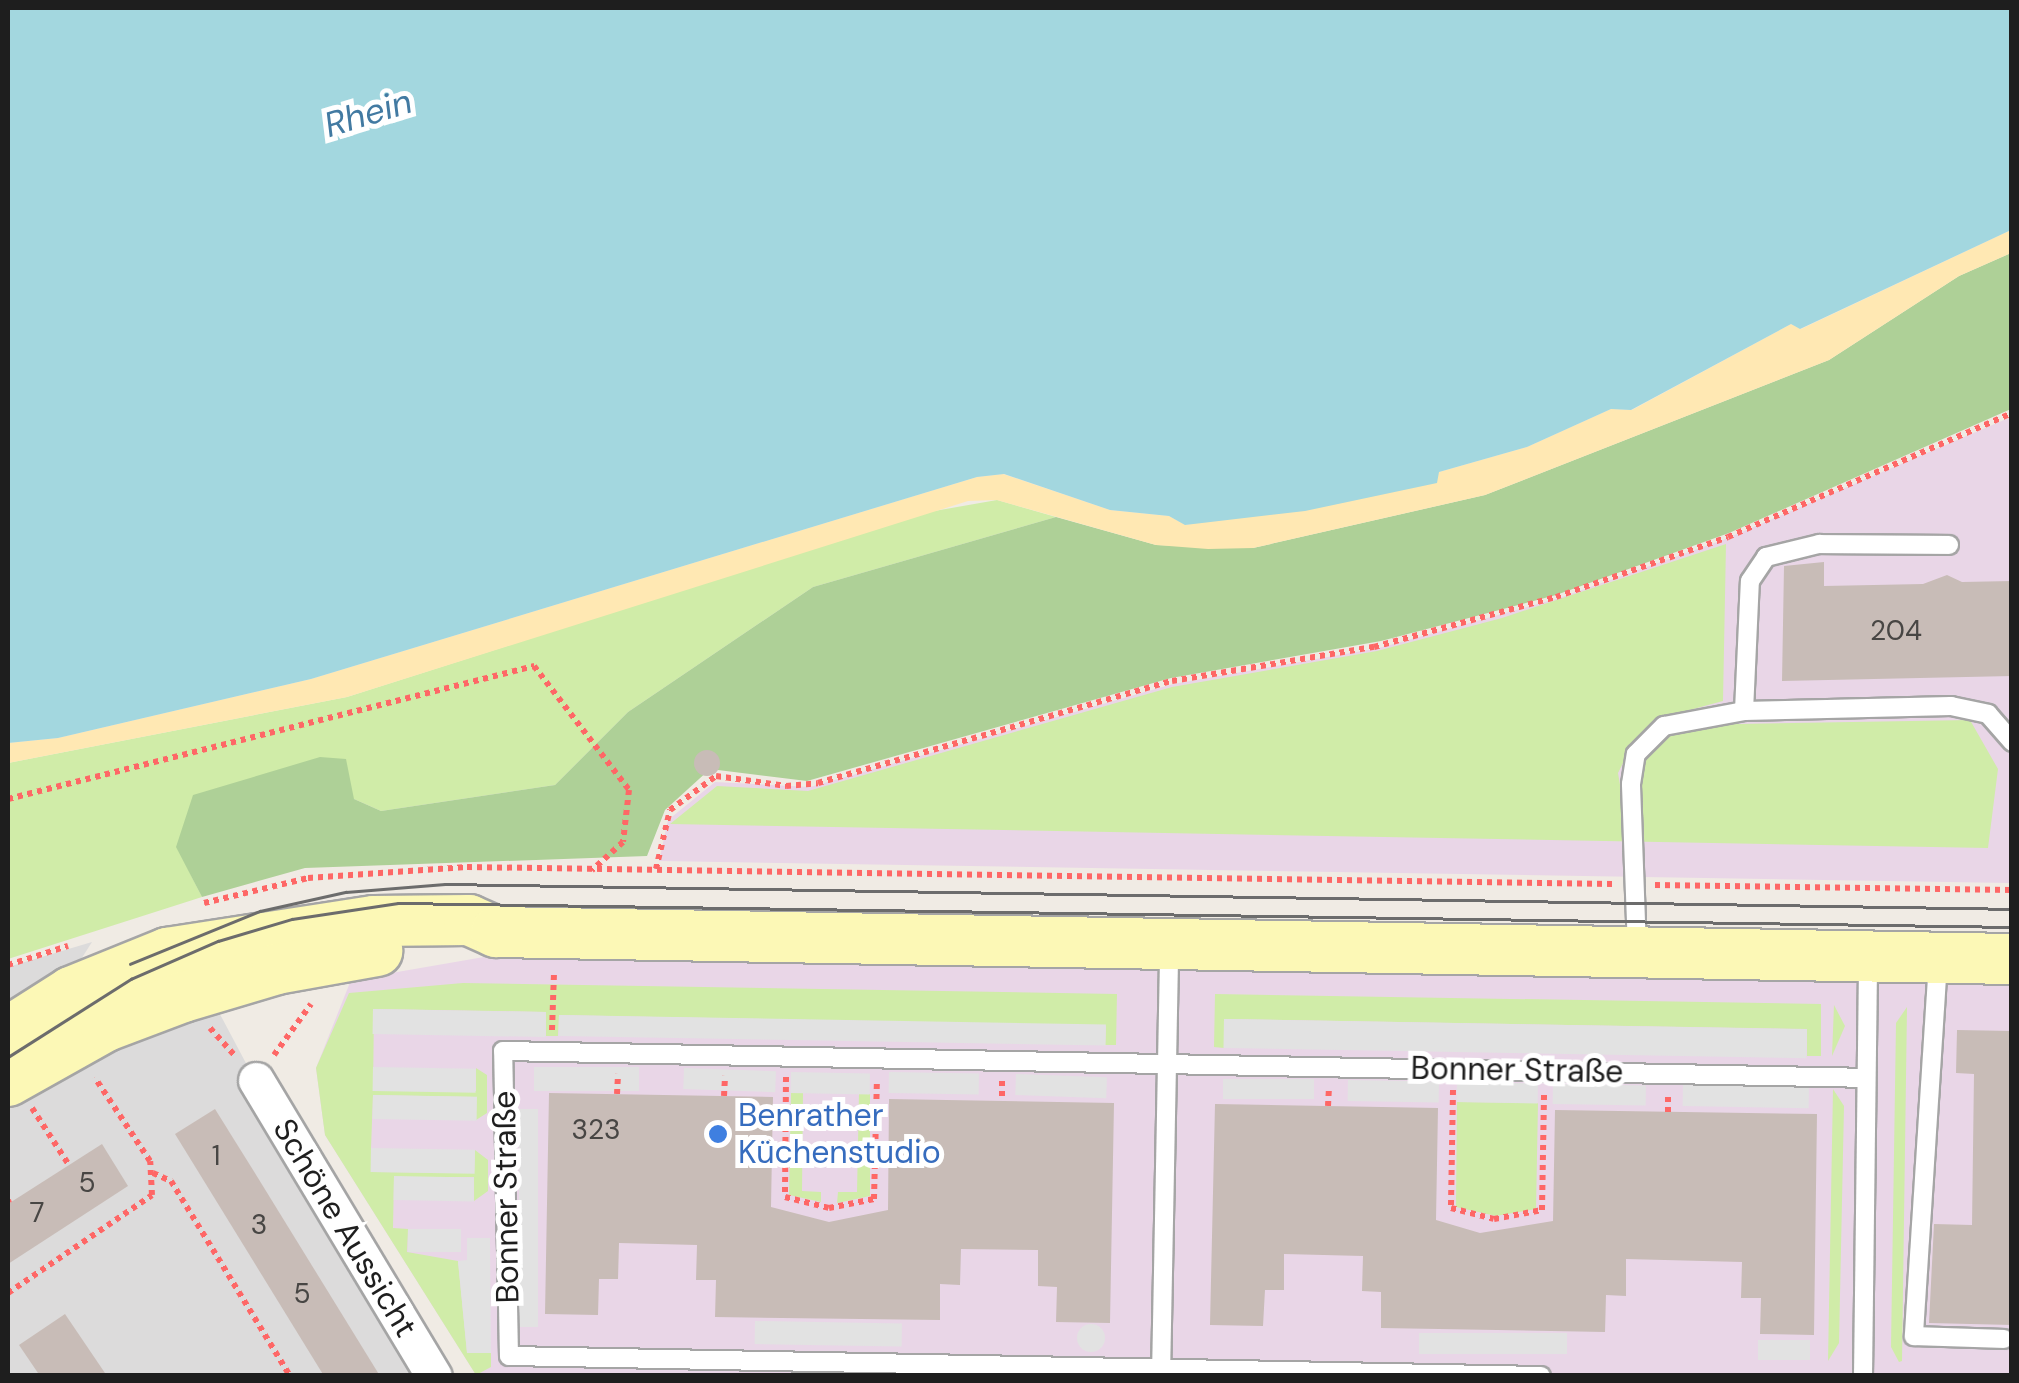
<!DOCTYPE html>
<html>
<head>
<meta charset="utf-8">
<style>
	body { margin:0 }
	#map { position:relative; width:2019px; height:1383px; overflow:hidden; background:#f0ebe4; font-family:"DM Sans",sans-serif }
	div>[style] { position:absolute }
	[style*='--x'] { left:calc(var(--x)*1px); top:calc(var(--y)*1px); width:calc(var(--w)*1px); rotate:calc(var(--a)*1deg) }
	.residential>* { inset:0; background:#dcdbdb }
	.industrial>* { inset:0; background:#e9d6e7 }
	.grass>* { inset:0; background:#d0eca8 }
	.forest>* { inset:0; background:#aed097 }
	.sand>* { inset:0; background:#ffe8b3 }
	.parking>* { inset:0; background:#e2e2e2; transform-origin:0 0 }
	.round { border-radius:50% }
	.water>* { inset:0; background:#a3d7df }
	.building>* { inset:0; background:#c8bcb7 }
	.path>* { height:6px; margin-top:-3px; transform-origin:0; background:repeating-linear-gradient(90deg,#fe6766 0 5px,transparent 0 10px) }
	.roads { filter:drop-shadow(2px 0 #a5a5a5) drop-shadow(-2px 0 #a5a5a5) drop-shadow(0 2px #a5a5a5) drop-shadow(0 -2px #a5a5a5) }
	.service>* { height:18px; margin:-9px; padding:0 9px; transform-origin:9px; border-radius:9px; background:#fff }
	.minor>* { height:35px; margin:-17.5px; padding:0 17.5px; transform-origin:17.5px; border-radius:17.5px; background:#fff }
	.secondary>* { height:50px; margin:-25px; padding:0 25px; transform-origin:25px; border-radius:25px; background:#fcf8b6 }
	.tram>* { height:2.5px; margin:-1.25px; padding:0 1.25px; transform-origin:1.25px; border-radius:1.25px; background:#6c6c6c }
	.dots>* { width:28px; height:28px; translate:-50% -50%; box-sizing:border-box; border:5px solid #fff; border-radius:50% }
	span { translate:-50% -50%; white-space:nowrap; text-align:center; line-height:1.15; -webkit-text-stroke:10px #fff; paint-order:stroke }
	.number-label { font-size:28px; color:#484644 }
	.number-label span { -webkit-text-stroke-width:0 }
	.street-label { font-size:32px; color:#1e1e1e }
	.shop-label { font-size:32px; color:#366cbe }
	.left { translate:0 -50%; text-align:left }
	.water-label { font-size:35px; color:#427aa2; font-style:italic }
	.frame { position:absolute; inset:0; border:10px solid #1e1e1e; pointer-events:none }
</style>
</head>
<body>
<div id="map">
	<div class="residential">
		<i style="clip-path:polygon(92px 942px,78px 964px,8px 1017px,8px 967px)"></i>
		<i style="clip-path:polygon(214px 1003px,280px 1127px,428px 1375px,8px 1376px,8px 1088px)"></i>
	</div>
	<div class="industrial">
		<i style="clip-path:polygon(2011px 417px,2011px 883px,659px 861px,668px 820px,715px 782px,810px 787px,1173px 684px,1379px 648px,1559px 598px,1723px 540px)"></i>
		<i style="clip-path:polygon(484px 957px,2011px 984px,2011px 1375px,476px 1375px,325px 1135px,316px 1068px,351px 980px)"></i>
	</div>
	<div class="grass">
		<i style="clip-path:polygon(997px 500px,1056px 517px,813px 587px,628px 712px,555px 785px,381px 811px,354px 799px,177px 847px,202px 897px,8px 959px,8px 763px,347px 697px,923px 513px)"></i>
		<i style="clip-path:polygon(1726px 544px,1723px 701px,1664px 717px,1630px 749px,1618px 773px,1625px 814px,1640px 814px,1640px 762px,1659px 739px,1685px 725px,1970px 720px,1998px 769px,1988px 848px,670px 824px,717px 786px,808px 791px,1172px 687px,1377px 651px,1502px 618px)"></i>
		<i style="clip-path:polygon(463px 983px,1117px 994px,1116px 1045px,1105px 1045px,1106px 1026px,559px 1015px,558px 1036px,546px 1036px,546px 1012px,374px 1009px,373px 1091px,476px 1091px,476px 1068px,487px 1075px,487px 1113px,476px 1120px,476px 1097px,373px 1095px,371px 1148px,371px 1172px,474px 1173px,475px 1150px,488px 1160px,488px 1191px,474px 1201px,474px 1177px,394px 1177px,393px 1228px,408px 1229px,407px 1252px,458px 1261px,467px 1352px,491px 1353px,491px 1367px,476px 1375px,325px 1135px,316px 1068px,349px 993px)"></i>
		<i style="clip-path:polygon(1215px 994px,1821px 1004px,1821px 1056px,1807px 1056px,1807px 1029px,1225px 1019px,1224px 1048px,1214px 1047px)"></i>
		<i style="clip-path:polygon(1834px 1005px,1845px 1026px,1832px 1056px)"></i>
		<i style="clip-path:polygon(1907px 1007px,1902px 1361px,1899px 1362px,1891px 1347px,1896px 1023px)"></i>
		<i style="clip-path:polygon(1833px 1089px,1844px 1106px,1839px 1343px,1828px 1361px)"></i>
		<i style="clip-path:polygon(791px 1093px,803px 1093px,802px 1191px,821px 1192px,821px 1202px,789px 1195px)"></i>
		<i style="clip-path:polygon(859px 1093px,870px 1094px,870px 1196px,837px 1203px,838px 1192px,857px 1192px)"></i>
		<i style="clip-path:polygon(1457px 1102px,1538px 1103px,1536px 1209px,1496px 1216px,1456px 1207px)"></i>
	</div>
	<div class="forest">
		<i style="clip-path:polygon(2011px 253px,2011px 409px,1729px 533px,1556px 595px,1381px 641px,1171px 678px,807px 781px,710px 769px,665px 810px,647px 856px,305px 868px,202px 897px,176px 847px,193px 795px,320px 757px,346px 759px,354px 799px,381px 811px,555px 785px,628px 712px,813px 587px,1056px 517px,1156px 545px,1253px 548px,1485px 495px,1829px 360px,1959px 276px)"></i>
	</div>
	<div class="sand">
		<i style="clip-path:polygon(2011px 230px,2011px 253px,1959px 276px,1829px 360px,1485px 495px,1253px 548px,1208px 549px,1156px 545px,997px 500px,968px 501px,347px 697px,8px 763px,8px 743px,58px 738px,311px 679px,977px 477px,1003px 474px,1110px 510px,1169px 516px,1186px 525px,1439px 472px,1527px 447px,1611px 409px,1632px 410px,1791px 324px,1801px 329px)"></i>
	</div>
	<div class="parking">
		<i style="left:373px;top:1009px;width:173px;height:25px;rotate:1deg"></i>
		<i style="left:559px;top:1015px;width:547px;height:21px;rotate:1deg"></i>
		<i style="left:1224px;top:1019px;width:583px;height:29px;rotate:1deg"></i>
		<i style="left:373px;top:1067px;width:103px;height:24px;rotate:1deg"></i>
		<i style="left:534px;top:1067px;width:105px;height:24px"></i>
		<i style="left:684px;top:1068px;width:92px;height:21px;rotate:2deg"></i>
		<i style="left:791px;top:1072px;width:79px;height:21px;rotate:1deg"></i>
		<i style="left:889px;top:1072px;width:90px;height:21px;rotate:1deg"></i>
		<i style="left:1016px;top:1074px;width:91px;height:21px;rotate:2deg"></i>
		<i style="left:1223px;top:1079px;width:91px;height:20px"></i>
		<i style="left:1348px;top:1080px;width:91px;height:21px;rotate:1deg"></i>
		<i style="left:1457px;top:1082px;width:81px;height:20px;rotate:1deg"></i>
		<i style="left:1553px;top:1084px;width:93px;height:20px;rotate:1deg"></i>
		<i style="left:1683px;top:1085px;width:126px;height:21px;rotate:1deg"></i>
		<i style="left:373px;top:1095px;width:104px;height:24px;rotate:1deg"></i>
		<i style="left:519px;top:1109px;width:19px;height:218px"></i>
		<i style="left:371px;top:1148px;width:104px;height:24px;rotate:1deg"></i>
		<i style="left:394px;top:1176px;width:80px;height:24px;rotate:1deg"></i>
		<i style="left:408px;top:1229px;width:53px;height:23px"></i>
		<i style="clip-path:polygon(467px 1238px,490px 1238px,491px 1353px,467px 1353px,458px 1261px,467px 1260px)"></i>
		<i style="left:755px;top:1321px;width:147px;height:23px;rotate:1deg"></i>
		<i class="round" style="left:1077px;top:1324px;width:28px;height:28px"></i>
		<i style="left:1419px;top:1333px;width:148px;height:21px"></i>
		<i style="left:1758px;top:1340px;width:52px;height:20px"></i>
	</div>
	<div class="water">
		<i style="clip-path:polygon(8px 8px,2011px 8px,2011px 230px,1800px 329px,1791px 324px,1631px 410px,1611px 409px,1527px 447px,1439px 472px,1437px 483px,1305px 511px,1185px 525px,1169px 516px,1110px 510px,1004px 474px,977px 477px,311px 679px,58px 738px,8px 743px)"></i>
	</div>
	<div class="building">
		<i style="clip-path:polygon(1824px 562px,1824px 586px,1923px 584px,1947px 575px,1962px 582px,2012px 581px,2012px 676px,1782px 681px,1784px 566px)"></i>
		<i class="round" style="left:694px;top:750px;width:26px;height:26px"></i>
		<i style="clip-path:polygon(1957px 1030px,2012px 1031px,2012px 1325px,1929px 1323px,1934px 1224px,1972px 1225px,1974px 1074px,1956px 1073px)"></i>
		<i style="clip-path:polygon(549px 1093px,773px 1097px,771px 1207px,829px 1222px,888px 1210px,889px 1099px,1114px 1103px,1110px 1323px,1056px 1322px,1057px 1287px,1038px 1286px,1038px 1250px,961px 1249px,960px 1285px,940px 1284px,940px 1320px,715px 1317px,716px 1280px,696px 1280px,697px 1245px,619px 1243px,618px 1279px,599px 1279px,598px 1315px,545px 1314px)"></i>
		<i style="clip-path:polygon(1215px 1104px,1438px 1108px,1436px 1220px,1480px 1233px,1553px 1221px,1555px 1110px,1817px 1114px,1814px 1335px,1760px 1334px,1761px 1298px,1741px 1298px,1742px 1262px,1626px 1259px,1626px 1296px,1606px 1295px,1605px 1332px,1381px 1328px,1381px 1292px,1362px 1291px,1363px 1256px,1284px 1254px,1284px 1290px,1265px 1290px,1263px 1326px,1210px 1325px)"></i>
		<i style="clip-path:polygon(215px 1109px,258px 1178px,380px 1376px,324px 1376px,175px 1134px)"></i>
		<i style="clip-path:polygon(102px 1144px,128px 1186px,8px 1264px,8px 1204px)"></i>
		<i style="clip-path:polygon(65px 1314px,107px 1376px,40px 1376px,19px 1345px)"></i>
	</div>
	<div class="path">
		<i style="--x:8;--y:799;--w:543;--a:-14.19"></i>
		<i style="--x:534;--y:666;--w:156;--a:52.5"></i>
		<i style="--x:629;--y:790;--w:52;--a:96.6"></i>
		<i style="--x:623;--y:842;--w:42;--a:137.9"></i>
		<i style="--x:656;--y:869;--w:61;--a:-76.7"></i>
		<i style="--x:670;--y:810;--w:57;--a:-36.5"></i>
		<i style="--x:716;--y:776;--w:71;--a:8.1"></i>
		<i style="--x:786;--y:786;--w:32;--a:-5"></i>
		<i style="--x:818;--y:783;--w:368;--a:-16.1"></i>
		<i style="--x:1172;--y:681;--w:205;--a:-9.6"></i>
		<i style="--x:1374;--y:647;--w:189;--a:-15.4"></i>
		<i style="--x:1556;--y:597;--w:182;--a:-19.2"></i>
		<i style="--x:1728;--y:537;--w:310;--a:-23.6"></i>
		<i style="--x:1655;--y:885;--w:357;--a:0.8"></i>
		<i style="--x:204;--y:903;--w:107;--a:-13.5"></i>
		<i style="--x:308;--y:878;--w:159;--a:-4"></i>
		<i style="--x:467;--y:867;--w:1146;--a:0.85"></i>
		<i style="--x:8;--y:965;--w:63;--a:-17.6"></i>
		<i style="--x:210;--y:1028;--w:38;--a:48"></i>
		<i style="--x:552;--y:1030;--w:57;--a:-88"></i>
		<i style="--x:274;--y:1055;--w:63;--a:-54"></i>
		<i style="--x:786;--y:1077;--w:120;--a:90.5"></i>
		<i style="--x:785;--y:1197;--w:45;--a:14"></i>
		<i style="--x:829;--y:1208;--w:46;--a:-11.3"></i>
		<i style="--x:874;--y:1199;--w:120;--a:-88.6"></i>
		<i style="--x:1002;--y:1081;--w:20;--a:90"></i>
		<i style="--x:1453;--y:1090;--w:118;--a:91"></i>
		<i style="--x:1451;--y:1208;--w:44;--a:14.3"></i>
		<i style="--x:1494;--y:1219;--w:49;--a:-10.6"></i>
		<i style="--x:1542;--y:1210;--w:115;--a:-89"></i>
		<i style="--x:617;--y:1094;--w:20;--a:-87"></i>
		<i style="--x:724;--y:1096;--w:20;--a:-87"></i>
		<i style="--x:1328;--y:1106;--w:19;--a:-87"></i>
		<i style="--x:32;--y:1108;--w:68;--a:57"></i>
		<i style="--x:1668;--y:1112;--w:17;--a:-90"></i>
		<i style="--x:153;--y:1173;--w:20;--a:24"></i>
		<i style="--x:171;--y:1181;--w:228;--a:58.6"></i>
		<i style="--x:8;--y:1200;--w:3;--a:72"></i>
		<i style="--x:8;--y:1293;--w:174;--a:-34.2"></i>
		<i style="--x:152;--y:1195;--w:34;--a:-93"></i>
		<i style="--x:150;--y:1161;--w:100;--a:-123.5"></i>
	</div>
	<div class="roads">
		<div class="service">
			<i style="--x:1744;--y:711;--w:130;--a:-87.4"></i>
			<i style="--x:1750;--y:581;--w:29;--a:-56"></i>
			<i style="--x:1766;--y:557;--w:55;--a:-13.8"></i>
			<i style="--x:1819;--y:544;--w:130;--a:0.4"></i>
			<i style="--x:1637;--y:949;--w:165;--a:-92.1"></i>
			<i style="--x:1631;--y:784;--w:30;--a:-81"></i>
			<i style="--x:1636;--y:754;--w:40;--a:-45"></i>
			<i style="--x:1664;--y:726;--w:81;--a:-10.6"></i>
			<i style="--x:1744;--y:711;--w:207;--a:-1.4"></i>
			<i style="--x:1951;--y:706;--w:38;--a:12"></i>
			<i style="--x:1988;--y:714;--w:37;--a:49"></i>
			<i style="--x:1938;--y:962;--w:375;--a:93.7"></i>
			<i style="--x:1914;--y:1336;--w:90;--a:1.9"></i>
			<i style="--x:1161;--y:1376;--w:427;--a:-88.9"></i>
			<i style="--x:1541;--y:1376;--w:1032;--a:-178.89"></i>
			<i style="--x:509;--y:1356;--w:305;--a:-91.1"></i>
			<i style="--x:503;--y:1051;--w:1363;--a:1.13"></i>
			<i style="--x:1863;--y:1376;--w:417;--a:-89.3"></i>
		</div>
		<div class="minor">
			<i style="--x:256;--y:1080;--w:345;--a:59"></i>
		</div>
		<div class="secondary">
			<i style="--x:8;--y:1032;--w:75;--a:-32.4"></i>
			<i style="--x:71;--y:992;--w:104;--a:-22.1"></i>
			<i style="--x:167;--y:953;--w:209;--a:-8.8"></i>
			<i style="--x:374;--y:921;--w:95;--a:-0.6"></i>
			<i style="--x:469;--y:920;--w:30;--a:24"></i>
			<i style="--x:496;--y:932;--w:1516;--a:1.02"></i>
			<i style="--x:8;--y:1081;--w:112;--a:-29.3"></i>
			<i style="--x:106;--y:1026;--w:82;--a:-20.6"></i>
			<i style="--x:183;--y:997;--w:98;--a:-16.6"></i>
			<i style="--x:277;--y:969;--w:102;--a:-10.2"></i>
		</div>
	</div>
	<div class="tram">
		<i style="--x:130;--y:964;--w:140;--a:-22.2"></i>
		<i style="--x:260;--y:911;--w:88;--a:-12.5"></i>
		<i style="--x:346;--y:892;--w:99;--a:-4.6"></i>
		<i style="--x:445;--y:884;--w:1567;--a:0.91"></i>
		<i style="--x:8;--y:1057;--w:146;--a:-32.4"></i>
		<i style="--x:131;--y:979;--w:95;--a:-23.6"></i>
		<i style="--x:218;--y:941;--w:77;--a:-16.6"></i>
		<i style="--x:292;--y:919;--w:107;--a:-8.6"></i>
		<i style="--x:398;--y:903;--w:1614;--a:0.85"></i>
	</div>
	<div class="dots">
		<i style="left:718px;top:1134px;background:#3f7fe0"></i>
	</div>
	<div class="number-label">
		<span style="left:1896px;top:631px">204</span>
		<span style="left:596px;top:1130px">323</span>
		<span style="left:216px;top:1156px">1</span>
		<span style="left:87px;top:1183px">5</span>
		<span style="left:37px;top:1213px">7</span>
		<span style="left:259px;top:1225px">3</span>
		<span style="left:302px;top:1294px">5</span>
	</div>
	<div class="street-label">
		<span style="left:1517px;top:1070px;rotate:1deg">Bonner Straße</span>
		<span style="left:506px;top:1197px;rotate:-91deg">Bonner Straße</span>
		<span style="left:345px;top:1228px;rotate:59deg">Schöne Aussicht</span>
	</div>
	<div class="shop-label">
		<span class="left" style="left:738px;top:1134px">Benrather<br>Küchenstudio</span>
	</div>
	<div class="water-label">
		<span style="left:368px;top:113px;rotate:-17deg">Rhein</span>
	</div>
	<div class="frame"></div>
</div>
</body>
</html>
